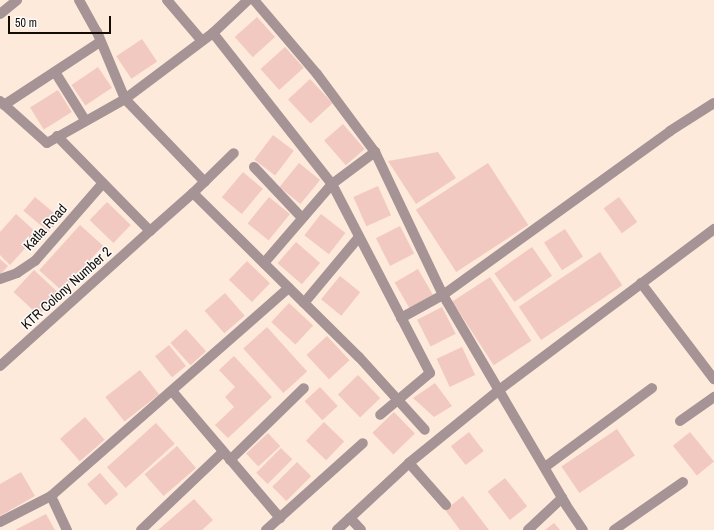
<!DOCTYPE html>
<html>
<head>
<meta charset="utf-8">
<style>
	body { margin:0 }
	#map { position:relative; width:714px; height:530px; overflow:hidden; background:#fdeada; font-family:"Archivo Narrow",sans-serif }
	div>[style] { position:absolute }
	[style*='--x'] { left:calc(var(--x)*1px); top:calc(var(--y)*1px); width:calc(var(--w)*1px); rotate:calc(var(--a)*1deg) }
	.building>* { inset:0; background:#f2c9c1; transform-origin:0 0 }
	.minor>* { height:10px; margin:-5px; padding:0 5px; transform-origin:5px; border-radius:5px; background:#a59395 }
	span { translate:-50% -50%; white-space:nowrap; text-align:center; line-height:1.15; -webkit-text-stroke:3px #fbfbfb; paint-order:stroke }
	.street-label { font-size:14px; color:#140b03 }
	.scale { position:absolute; left:8px; top:16px; width:103px; height:18px; box-sizing:border-box; border:2px solid #140b03; border-top:0; padding-left:5px; font-size:12px; line-height:14px; white-space:nowrap; color:#140b03; -webkit-text-stroke:3px #fbfbfb; paint-order:stroke }
</style>
</head>
<body>
<div id="map">
	<div class="building">
		<i style="left:257px;top:17px;width:27px;height:30px;rotate:48deg"></i>
		<i style="left:142px;top:39px;width:27px;height:31px;rotate:56deg"></i>
		<i style="left:285px;top:47px;width:28px;height:33px;rotate:48deg"></i>
		<i style="left:98px;top:67px;width:25px;height:32px;rotate:56deg"></i>
		<i style="left:310px;top:79px;width:33px;height:30px;rotate:47deg"></i>
		<i style="left:58px;top:90px;width:26px;height:33px;rotate:58deg"></i>
		<i style="left:343px;top:124px;width:33px;height:25px;rotate:49deg"></i>
		<i style="left:273px;top:135px;width:26px;height:31px;rotate:37deg"></i>
		<i style="clip-path:polygon(438px 152px,456px 178px,416px 204px,388px 161px)"></i>
		<i style="left:299px;top:163px;width:27px;height:31px;rotate:39deg"></i>
		<i style="left:488px;top:163px;width:74px;height:86px;rotate:57deg"></i>
		<i style="left:243px;top:172px;width:26px;height:33px;rotate:40deg"></i>
		<i style="left:378px;top:186px;width:32px;height:27px;rotate:66deg"></i>
		<i style="left:35px;top:197px;width:33px;height:18px;rotate:40deg"></i>
		<i style="left:269px;top:197px;width:27px;height:34px;rotate:39deg"></i>
		<i style="left:619px;top:197px;width:31px;height:19px;rotate:54deg"></i>
		<i style="left:107px;top:202px;width:33px;height:25px;rotate:44deg"></i>
		<i style="clip-path:polygon(16px 214px,38px 234px,10px 265px,0 255px,0 232px)"></i>
		<i style="left:321px;top:214px;width:31px;height:27px;rotate:38deg"></i>
		<i style="left:80px;top:225px;width:31px;height:61px;rotate:42deg"></i>
		<i style="left:400px;top:226px;width:31px;height:27px;rotate:63deg"></i>
		<i style="left:565px;top:229px;width:33px;height:25px;rotate:57deg"></i>
		<i style="left:296px;top:242px;width:32px;height:28px;rotate:41deg"></i>
		<i style="left:532px;top:247px;width:35px;height:46px;rotate:55deg"></i>
		<i style="left:600px;top:252px;width:40px;height:98px;rotate:56deg"></i>
		<i style="clip-path:polygon(0 259px,8px 266px,0 275px)"></i>
		<i style="left:247px;top:261px;width:32px;height:26px;rotate:44deg"></i>
		<i style="left:418px;top:269px;width:30px;height:27px;rotate:60deg"></i>
		<i style="left:34px;top:270px;width:34px;height:30px;rotate:43deg"></i>
		<i style="left:340px;top:276px;width:26px;height:30px;rotate:39deg"></i>
		<i style="left:490px;top:277px;width:76px;height:45px;rotate:57deg"></i>
		<i style="left:225px;top:293px;width:30px;height:27px;rotate:49deg"></i>
		<i style="left:289px;top:303px;width:33px;height:26px;rotate:43deg"></i>
		<i style="left:442px;top:307px;width:30px;height:28px;rotate:63deg"></i>
		<i style="left:267px;top:327px;width:60px;height:32px;rotate:48deg"></i>
		<i style="left:186px;top:329px;width:30px;height:21px;rotate:48deg"></i>
		<i style="left:327px;top:336px;width:33px;height:28px;rotate:47deg"></i>
		<i style="left:169px;top:345px;width:27px;height:18px;rotate:51deg"></i>
		<i style="left:462px;top:347px;width:31px;height:28px;rotate:65deg"></i>
		<i style="clip-path:polygon(234px 356px,272px 397px,228px 438px,215px 425px,234px 407px,225px 397px,235px 387px,219px 370px)"></i>
		<i style="left:140px;top:370px;width:31px;height:44px;rotate:52deg"></i>
		<i style="left:358px;top:375px;width:32px;height:28px;rotate:46deg"></i>
		<i style="clip-path:polygon(435px 383px,452px 406px,434px 417px,413px 398px)"></i>
		<i style="left:320px;top:387px;width:26px;height:21px;rotate:47deg"></i>
		<i style="left:394px;top:412px;width:30px;height:30px;rotate:46deg"></i>
		<i style="left:85px;top:417px;width:30px;height:33px;rotate:49deg"></i>
		<i style="left:324px;top:422px;width:28px;height:26px;rotate:44deg"></i>
		<i style="left:156px;top:423px;width:28px;height:66px;rotate:48deg"></i>
		<i style="left:617px;top:429px;width:32px;height:67px;rotate:56deg"></i>
		<i style="left:469px;top:432px;width:24px;height:23px;rotate:52deg"></i>
		<i style="left:690px;top:432px;width:38px;height:22px;rotate:51deg"></i>
		<i style="left:268px;top:433px;width:18px;height:30px;rotate:47deg"></i>
		<i style="left:177px;top:446px;width:29px;height:43px;rotate:49deg"></i>
		<i style="left:281px;top:448px;width:16px;height:35px;rotate:45deg"></i>
		<i style="left:297px;top:462px;width:20px;height:35px;rotate:45deg"></i>
		<i style="clip-path:polygon(21px 472px,35px 496px,0 516px,0 484px)"></i>
		<i style="left:100px;top:473px;width:28px;height:17px;rotate:49deg"></i>
		<i style="left:505px;top:478px;width:36px;height:22px;rotate:52deg"></i>
		<i style="clip-path:polygon(463px 496px,489px 530px,460px 530px,445px 510px)"></i>
		<i style="clip-path:polygon(194px 499px,213px 520px,202px 530px,158px 530px)"></i>
		<i style="clip-path:polygon(46px 514px,55px 530px,15px 530px)"></i>
		<i style="clip-path:polygon(554px 523px,560px 530px,545px 530px)"></i>
	</div>
	<div class="minor">
		<i style="--x:79;--y:0;--w:37;--a:61"></i>
		<i style="--x:97;--y:32;--w:73;--a:67.3"></i>
		<i style="--x:125;--y:99;--w:115;--a:46.1"></i>
		<i style="--x:167;--y:0;--w:52;--a:49.6"></i>
		<i style="--x:254;--y:0;--w:97;--a:49.6"></i>
		<i style="--x:317;--y:74;--w:97;--a:53.4"></i>
		<i style="--x:375;--y:152;--w:158;--a:64.6"></i>
		<i style="--x:443;--y:295;--w:243;--a:59.6"></i>
		<i style="--x:566;--y:505;--w:30;--a:56"></i>
		<i style="--x:0;--y:14;--w:22;--a:-39"></i>
		<i style="--x:213;--y:33;--w:192;--a:51.8"></i>
		<i style="--x:332;--y:184;--w:213;--a:62.6"></i>
		<i style="--x:430;--y:373;--w:65;--a:140"></i>
		<i style="--x:55;--y:72;--w:57;--a:58"></i>
		<i style="--x:0;--y:101;--w:63;--a:41.8"></i>
		<i style="--x:47;--y:143;--w:90;--a:-29.4"></i>
		<i style="--x:125;--y:99;--w:110;--a:-36.9"></i>
		<i style="--x:213;--y:33;--w:48;--a:-43.3"></i>
		<i style="--x:4;--y:105;--w:115;--a:-33.3"></i>
		<i style="--x:57;--y:136;--w:133;--a:45.6"></i>
		<i style="--x:150;--y:231;--w:57;--a:-41.5"></i>
		<i style="--x:193;--y:193;--w:233;--a:44.7"></i>
		<i style="--x:359;--y:357;--w:98;--a:47.9"></i>
		<i style="--x:254;--y:167;--w:70;--a:46.7"></i>
		<i style="--x:193;--y:193;--w:57;--a:-44.3"></i>
		<i style="--x:264;--y:263;--w:104;--a:-49.3"></i>
		<i style="--x:332;--y:184;--w:54;--a:-36.7"></i>
		<i style="--x:0;--y:279;--w:18;--a:-19"></i>
		<i style="--x:17;--y:273;--w:22;--a:-34"></i>
		<i style="--x:35;--y:261;--w:103;--a:-48.9"></i>
		<i style="--x:641;--y:283;--w:121;--a:52.8"></i>
		<i style="--x:304;--y:303;--w:86;--a:-50.2"></i>
		<i style="--x:401;--y:318;--w:48;--a:-28.7"></i>
		<i style="--x:443;--y:295;--w:280;--a:-35.8"></i>
		<i style="--x:670;--y:131;--w:52;--a:-32.5"></i>
		<i style="--x:0;--y:366;--w:202;--a:-42"></i>
		<i style="--x:172;--y:391;--w:167;--a:49.6"></i>
		<i style="--x:680;--y:421;--w:42;--a:-35.2"></i>
		<i style="--x:230;--y:460;--w:103;--a:-44.2"></i>
		<i style="--x:409;--y:463;--w:56;--a:48.6"></i>
		<i style="--x:545;--y:467;--w:133;--a:-36.4"></i>
		<i style="--x:51;--y:496;--w:38;--a:65"></i>
		<i style="--x:350;--y:518;--w:16;--a:47"></i>
		<i style="--x:0;--y:522;--w:57;--a:-27"></i>
		<i style="--x:51;--y:496;--w:316;--a:-41.2"></i>
		<i style="--x:141;--y:530;--w:113;--a:-43.6"></i>
		<i style="--x:266;--y:530;--w:130;--a:-41.9"></i>
		<i style="--x:337;--y:530;--w:98;--a:-42.9"></i>
		<i style="--x:409;--y:463;--w:116;--a:-39"></i>
		<i style="--x:499;--y:390;--w:269;--a:-36.8"></i>
		<i style="--x:528;--y:530;--w:47;--a:-43.3"></i>
		<i style="--x:614;--y:530;--w:84;--a:-34.8"></i>
	</div>
	<div class="street-label">
		<span style="left:45px;top:227px;rotate:-48deg">Katla Road</span>
		<span style="left:66px;top:288px;rotate:-42deg">KTR Colony Number 2</span>
	</div>
	<div class="scale">50 m</div>
</div>
</body>
</html>
